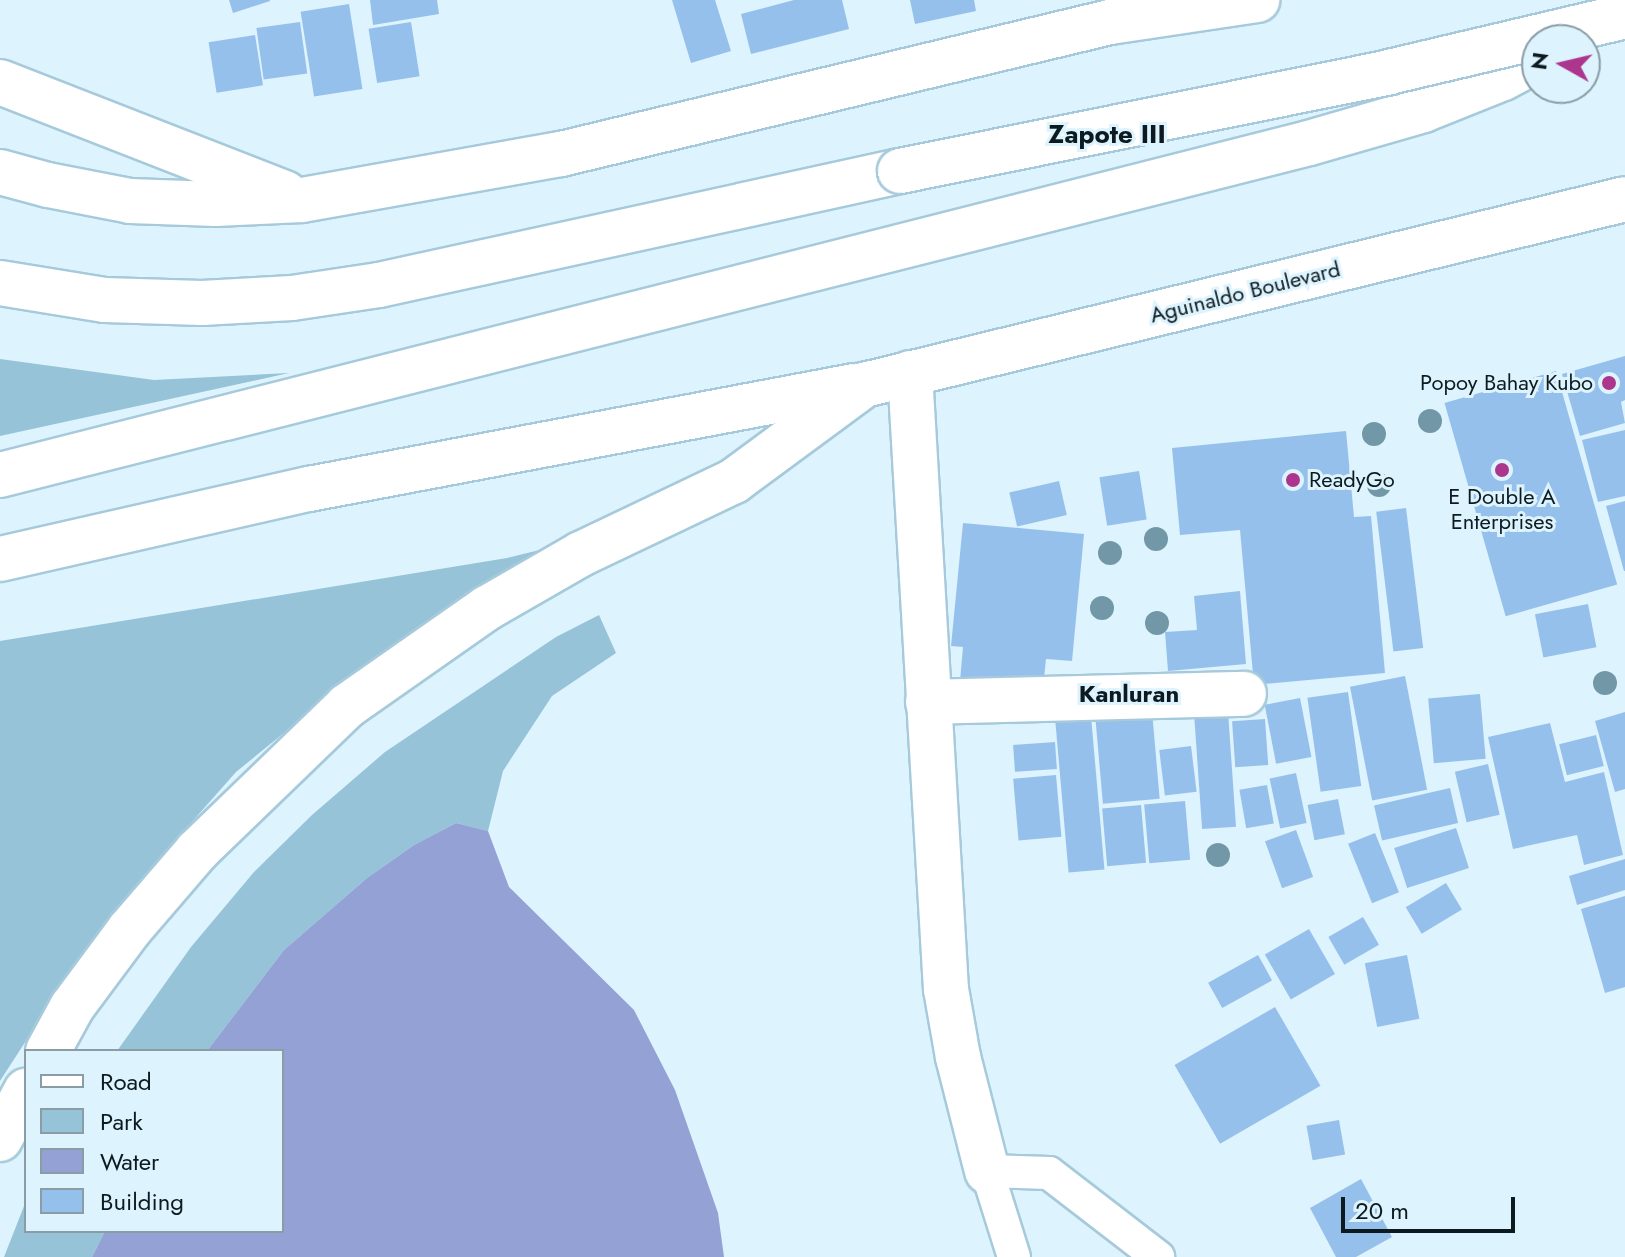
<!DOCTYPE html>
<html>
<head>
<meta charset="utf-8">
<style>
	body { margin:0 }
	#map { position:relative; width:1625px; height:1257px; overflow:hidden; background:#ddf3fd; font-family:Jost,sans-serif }
	div>[style] { position:absolute }
	[style*='--x'] { left:calc(var(--x)*1px); top:calc(var(--y)*1px); width:calc(var(--w)*1px); rotate:calc(var(--a)*1deg) }
	.green>* { inset:0; background:#96c3d8 }
	.water>* { inset:0; background:#93a1d4 }
	.building>* { inset:0; background:#96c0ec; transform-origin:0 0 }
	.roads { filter:drop-shadow(2px 0 #a6cadb) drop-shadow(-2px 0 #a6cadb) drop-shadow(0 2px #a6cadb) drop-shadow(0 -2px #a6cadb) }
	.service>* { height:32px; margin:-16px; padding:0 16px; transform-origin:16px; border-radius:16px; background:#fff }
	.minor>* { height:44px; margin:-22px; padding:0 22px; transform-origin:22px; border-radius:22px; background:#fff }
	.trunk>* { height:44px; margin:-22px; padding:0 22px; transform-origin:22px; border-radius:22px; background:#fff }
	.motorway>* { height:44px; margin:-22px; padding:0 22px; transform-origin:22px; border-radius:22px; background:#fff }
	.bridges { filter:drop-shadow(2px 0 #a6cadb) drop-shadow(-2px 0 #a6cadb) drop-shadow(0 2px #a6cadb) drop-shadow(0 -2px #a6cadb) }
	.motorway-bridge>* { height:44px; margin:-22px; padding:0 22px; transform-origin:22px; border-radius:22px; background:#fff }
	.trees>* { width:24px; height:24px; margin:-12px; border-radius:50%; background:#7298a8 }
	.dots>* { width:22px; height:22px; translate:-50% -50%; box-sizing:border-box; border:4px solid #ddf3fd; border-radius:50% }
	span { translate:-50% -50%; white-space:nowrap; text-align:center; line-height:1.15; -webkit-text-stroke:6px #ddf3fd; paint-order:stroke }
	.street-label { font-size:22px; color:#0d1b21 }
	.poi-label { font-size:22px; color:#0d1b21 }
	.right { translate:-100% -50%; text-align:right }
	.left { translate:0 -50%; text-align:left }
	.neighbourhood-label { font-size:24px; color:#0d1b21; font-weight:700 }
	.quarter-label { font-size:26px; color:#0d1b21; font-weight:700 }
	.legend { position:absolute; left:24px; top:1049px; width:260px; height:184px; box-sizing:border-box; background:#ddf3fd; border:2px solid #8a9da5; margin:0; padding:10px 14px; list-style:none; font-size:24px; color:#0d1b21 }
	.legend li { display:flex; align-items:center; gap:16px; height:40px }
	.legend b { width:40px; border:2px solid #8a9da5 }
	.north { position:absolute; left:1521px; top:24px; width:80px; height:80px; box-sizing:border-box; background:#ddf3fd; border:2px solid #8a9da5; border-radius:50%; rotate:278deg; font-size:22px; font-weight:700; line-height:32px; text-align:center; color:#0d1b21 }
	.north::after { content:''; display:block; margin:auto; width:28px; height:36px; background:#ac368e; clip-path:polygon(50% 0,100% 100%,50% 72%,0 100%) }
	.scale { position:absolute; left:1341px; top:1197px; width:174px; height:36px; box-sizing:border-box; border:4px solid #0d1b21; border-top:0; padding-left:10px; font-size:24px; line-height:28px; white-space:nowrap; color:#0d1b21; -webkit-text-stroke:6px #ddf3fd; paint-order:stroke }
</style>
</head>
<body>
<div id="map">
	<div class="green">
		<i style="clip-path:polygon(0 359px,154px 380px,289px 373px,0 436px)"></i>
		<i style="clip-path:polygon(552px 547px,322px 702px,236px 772px,160px 858px,71px 971px,0 1081px,0 641px,507px 558px)"></i>
		<i style="clip-path:polygon(599px 615px,616px 653px,552px 696px,503px 771px,488px 831px,456px 823px,414px 845px,367px 878px,284px 950px,207px 1051px,117px 1051px,191px 947px,254px 872px,312px 815px,385px 752px,556px 637px)"></i>
		<i style="clip-path:polygon(26px 1201px,26px 1231px,105px 1231px,92px 1257px,4px 1257px)"></i>
	</div>
	<div class="water">
		<i style="clip-path:polygon(456px 823px,488px 831px,509px 887px,634px 1010px,675px 1090px,718px 1213px,724px 1257px,92px 1257px,105px 1231px,282px 1231px,282px 1051px,207px 1051px,284px 950px,367px 878px,414px 845px)"></i>
	</div>
	<div class="building">
		<i style="clip-path:polygon(229px 0,270px 0,270px 1px,233px 13px)"></i>
		<i style="clip-path:polygon(370px 0,437px 0,439px 14px,373px 25px)"></i>
		<i style="clip-path:polygon(672px 0,715px 0,731px 51px,691px 63px)"></i>
		<i style="clip-path:polygon(794px 0,842px 0,849px 29px,751px 54px,741px 14px)"></i>
		<i style="clip-path:polygon(910px 0,974px 0,976px 11px,915px 24px)"></i>
		<i style="left:349px;top:4px;width:86px;height:49px;rotate:81deg"></i>
		<i style="left:300px;top:22px;width:52px;height:44px;rotate:82deg"></i>
		<i style="left:411px;top:22px;width:55px;height:43px;rotate:81deg"></i>
		<i style="left:255px;top:35px;width:51px;height:47px;rotate:81deg"></i>
		<i style="clip-path:polygon(1625px 356px,1625px 400px,1621px 402px,1625px 423px,1580px 436px,1562px 374px)"></i>
		<i style="left:1556px;top:371px;width:222px;height:116px;rotate:74deg"></i>
		<i style="clip-path:polygon(1625px 430px,1625px 496px,1598px 502px,1582px 440px)"></i>
		<i style="clip-path:polygon(1346px 431px,1354px 517px,1371px 516px,1385px 673px,1254px 685px,1240px 530px,1180px 535px,1172px 448px)"></i>
		<i style="left:1139px;top:471px;width:49px;height:40px;rotate:81deg"></i>
		<i style="left:1059px;top:481px;width:35px;height:51px;rotate:77deg"></i>
		<i style="clip-path:polygon(1625px 501px,1625px 571px,1624px 571px,1606px 506px)"></i>
		<i style="left:1406px;top:508px;width:141px;height:30px;rotate:83deg"></i>
		<i style="clip-path:polygon(963px 523px,1084px 534px,1072px 661px,1046px 659px,1043px 688px,960px 681px,963px 647px,951px 646px)"></i>
		<i style="clip-path:polygon(1240px 591px,1246px 664px,1168px 671px,1165px 632px,1197px 630px,1194px 596px)"></i>
		<i style="left:1588px;top:604px;width:44px;height:54px;rotate:79deg"></i>
		<i style="left:1405px;top:676px;width:116px;height:56px;rotate:79deg"></i>
		<i style="left:1348px;top:692px;width:95px;height:41px;rotate:82deg"></i>
		<i style="left:1480px;top:694px;width:65px;height:52px;rotate:85deg"></i>
		<i style="left:1300px;top:698px;width:60px;height:36px;rotate:79deg"></i>
		<i style="left:1152px;top:711px;width:88px;height:57px;rotate:85deg"></i>
		<i style="left:1228px;top:712px;width:115px;height:34px;rotate:86deg"></i>
		<i style="clip-path:polygon(1625px 712px,1625px 789px,1615px 792px,1595px 721px)"></i>
		<i style="left:1091px;top:716px;width:154px;height:36px;rotate:85deg"></i>
		<i style="left:1265px;top:719px;width:46px;height:33px;rotate:86deg"></i>
		<i style="clip-path:polygon(1550px 723px,1565px 782px,1604px 772px,1623px 855px,1584px 865px,1577px 835px,1513px 849px,1488px 737px)"></i>
		<i style="left:1596px;top:735px;width:32px;height:38px;rotate:76deg"></i>
		<i style="left:1055px;top:742px;width:27px;height:42px;rotate:86deg"></i>
		<i style="left:1191px;top:746px;width:46px;height:32px;rotate:83deg"></i>
		<i style="left:1488px;top:764px;width:52px;height:34px;rotate:77deg"></i>
		<i style="left:1296px;top:773px;width:51px;height:27px;rotate:78deg"></i>
		<i style="left:1056px;top:775px;width:62px;height:43px;rotate:85deg"></i>
		<i style="left:1267px;top:785px;width:39px;height:28px;rotate:80deg"></i>
		<i style="left:1450px;top:788px;width:36px;height:78px;rotate:77deg"></i>
		<i style="left:1338px;top:799px;width:36px;height:31px;rotate:79deg"></i>
		<i style="left:1185px;top:801px;width:59px;height:41px;rotate:85deg"></i>
		<i style="left:1141px;top:805px;width:58px;height:39px;rotate:85deg"></i>
		<i style="left:1456px;top:828px;width:42px;height:65px;rotate:72deg"></i>
		<i style="left:1296px;top:830px;width:50px;height:33px;rotate:70deg"></i>
		<i style="left:1375px;top:833px;width:64px;height:29px;rotate:68deg"></i>
		<i style="clip-path:polygon(1625px 859px,1625px 890px,1577px 905px,1569px 876px)"></i>
		<i style="left:1446px;top:883px;width:31px;height:47px;rotate:59deg"></i>
		<i style="clip-path:polygon(1625px 896px,1625px 987px,1605px 993px,1581px 909px)"></i>
		<i style="left:1363px;top:917px;width:32px;height:40px;rotate:60deg"></i>
		<i style="left:1309px;top:929px;width:52px;height:51px;rotate:60deg"></i>
		<i style="left:1258px;top:955px;width:29px;height:57px;rotate:61deg"></i>
		<i style="left:1407px;top:955px;width:65px;height:43px;rotate:79deg"></i>
		<i style="left:1275px;top:1007px;width:91px;height:116px;rotate:60deg"></i>
		<i style="left:1339px;top:1120px;width:35px;height:33px;rotate:80deg"></i>
		<i style="clip-path:polygon(1361px 1179px,1392px 1237px,1356px 1257px,1336px 1257px,1310px 1208px)"></i>
	</div>
	<div class="roads">
		<div class="service">
			<i style="--x:1014;--y:1257;--w:90;--a:-107.4"></i>
			<i style="--x:987;--y:1171;--w:62;--a:1.8"></i>
			<i style="--x:1049;--y:1173;--w:138;--a:37.6"></i>
		</div>
		<div class="minor">
			<i style="--x:910;--y:373;--w:617;--a:86.66"></i>
			<i style="--x:946;--y:989;--w:69;--a:80"></i>
			<i style="--x:958;--y:1057;--w:118;--a:75.7"></i>
			<i style="--x:928;--y:702;--w:316;--a:-1.5"></i>
		</div>
		<div class="trunk">
			<i style="--x:561;--y:154;--w:565;--a:-13.52"></i>
			<i style="--x:1110;--y:22;--w:149;--a:-8.5"></i>
			<i style="--x:864;--y:385;--w:783;--a:-13.73"></i>
		</div>
		<div class="motorway">
			<i style="--x:0;--y:82;--w:306;--a:21.3"></i>
			<i style="--x:0;--y:172;--w:50;--a:15.2"></i>
			<i style="--x:48;--y:185;--w:84;--a:11"></i>
			<i style="--x:130;--y:201;--w:86;--a:2"></i>
			<i style="--x:216;--y:204;--w:86;--a:-2.7"></i>
			<i style="--x:302;--y:200;--w:263;--a:-10.1"></i>
			<i style="--x:0;--y:283;--w:106;--a:9.2"></i>
			<i style="--x:105;--y:300;--w:97;--a:1.8"></i>
			<i style="--x:202;--y:303;--w:90;--a:-3.2"></i>
			<i style="--x:292;--y:298;--w:88;--a:-8.5"></i>
			<i style="--x:379;--y:285;--w:533;--a:-12.34"></i>
			<i style="--x:0;--y:475;--w:1350;--a:-14.23"></i>
			<i style="--x:1309;--y:143;--w:119;--a:-16.1"></i>
			<i style="--x:1423;--y:110;--w:86;--a:-21.8"></i>
			<i style="--x:1503;--y:78;--w:38;--a:-28"></i>
			<i style="--x:0;--y:559;--w:317;--a:-12.8"></i>
			<i style="--x:309;--y:489;--w:555;--a:-10.7"></i>
			<i style="--x:48;--y:1051;--w:50;--a:-61.4"></i>
			<i style="--x:72;--y:1007;--w:97;--a:-53.4"></i>
			<i style="--x:130;--y:929;--w:103;--a:-49.3"></i>
			<i style="--x:197;--y:851;--w:209;--a:-44"></i>
			<i style="--x:347;--y:706;--w:171;--a:-35"></i>
			<i style="--x:487;--y:608;--w:108;--a:-29.9"></i>
			<i style="--x:581;--y:554;--w:170;--a:-25.5"></i>
			<i style="--x:734;--y:481;--w:162;--a:-36.4"></i>
			<i style="--x:0;--y:1139;--w:55;--a:-61.6"></i>
		</div>
	</div>
	<div class="bridges">
		<div class="motorway-bridge">
			<i style="--x:900;--y:171;--w:499;--a:-11.4"></i>
			<i style="--x:1389;--y:72;--w:243;--a:-13.3"></i>
		</div>
	</div>
	<div class="trees">
		<i style="left:1430px;top:421px"></i>
		<i style="left:1374px;top:434px"></i>
		<i style="left:1379px;top:485px"></i>
		<i style="left:1156px;top:539px"></i>
		<i style="left:1110px;top:553px"></i>
		<i style="left:1102px;top:608px"></i>
		<i style="left:1157px;top:623px"></i>
		<i style="left:1605px;top:683px"></i>
		<i style="left:1218px;top:855px"></i>
	</div>
	<div class="dots">
		<i style="left:1609px;top:383px;background:#ac368e"></i>
		<i style="left:1502px;top:470px;background:#ac368e"></i>
		<i style="left:1293px;top:480px;background:#ac368e"></i>
	</div>
	<div class="street-label">
		<span style="left:1245px;top:292px;rotate:-14deg">Aguinaldo Boulevard</span>
	</div>
	<div class="poi-label">
		<span class="right" style="left:1593px;top:383px">Popoy Bahay Kubo</span>
		<span class="left" style="left:1309px;top:480px">ReadyGo</span>
		<span style="left:1502px;top:509px">E Double A<br>Enterprises</span>
	</div>
	<div class="neighbourhood-label">
		<span style="left:1129px;top:694px">Kanluran</span>
	</div>
	<div class="quarter-label">
		<span style="left:1107px;top:135px">Zapote III</span>
	</div>
	<ul class="legend">
	<li><b style="height:10px;background:#fff"></b>Road</li>
	<li><b style="height:22px;background:#96c3d8"></b>Park</li>
	<li><b style="height:22px;background:#93a1d4"></b>Water</li>
	<li><b style="height:22px;background:#96c0ec"></b>Building</li>
	</ul>
	<div class="north">N</div>
	<div class="scale">20 m</div>
</div>
</body>
</html>
